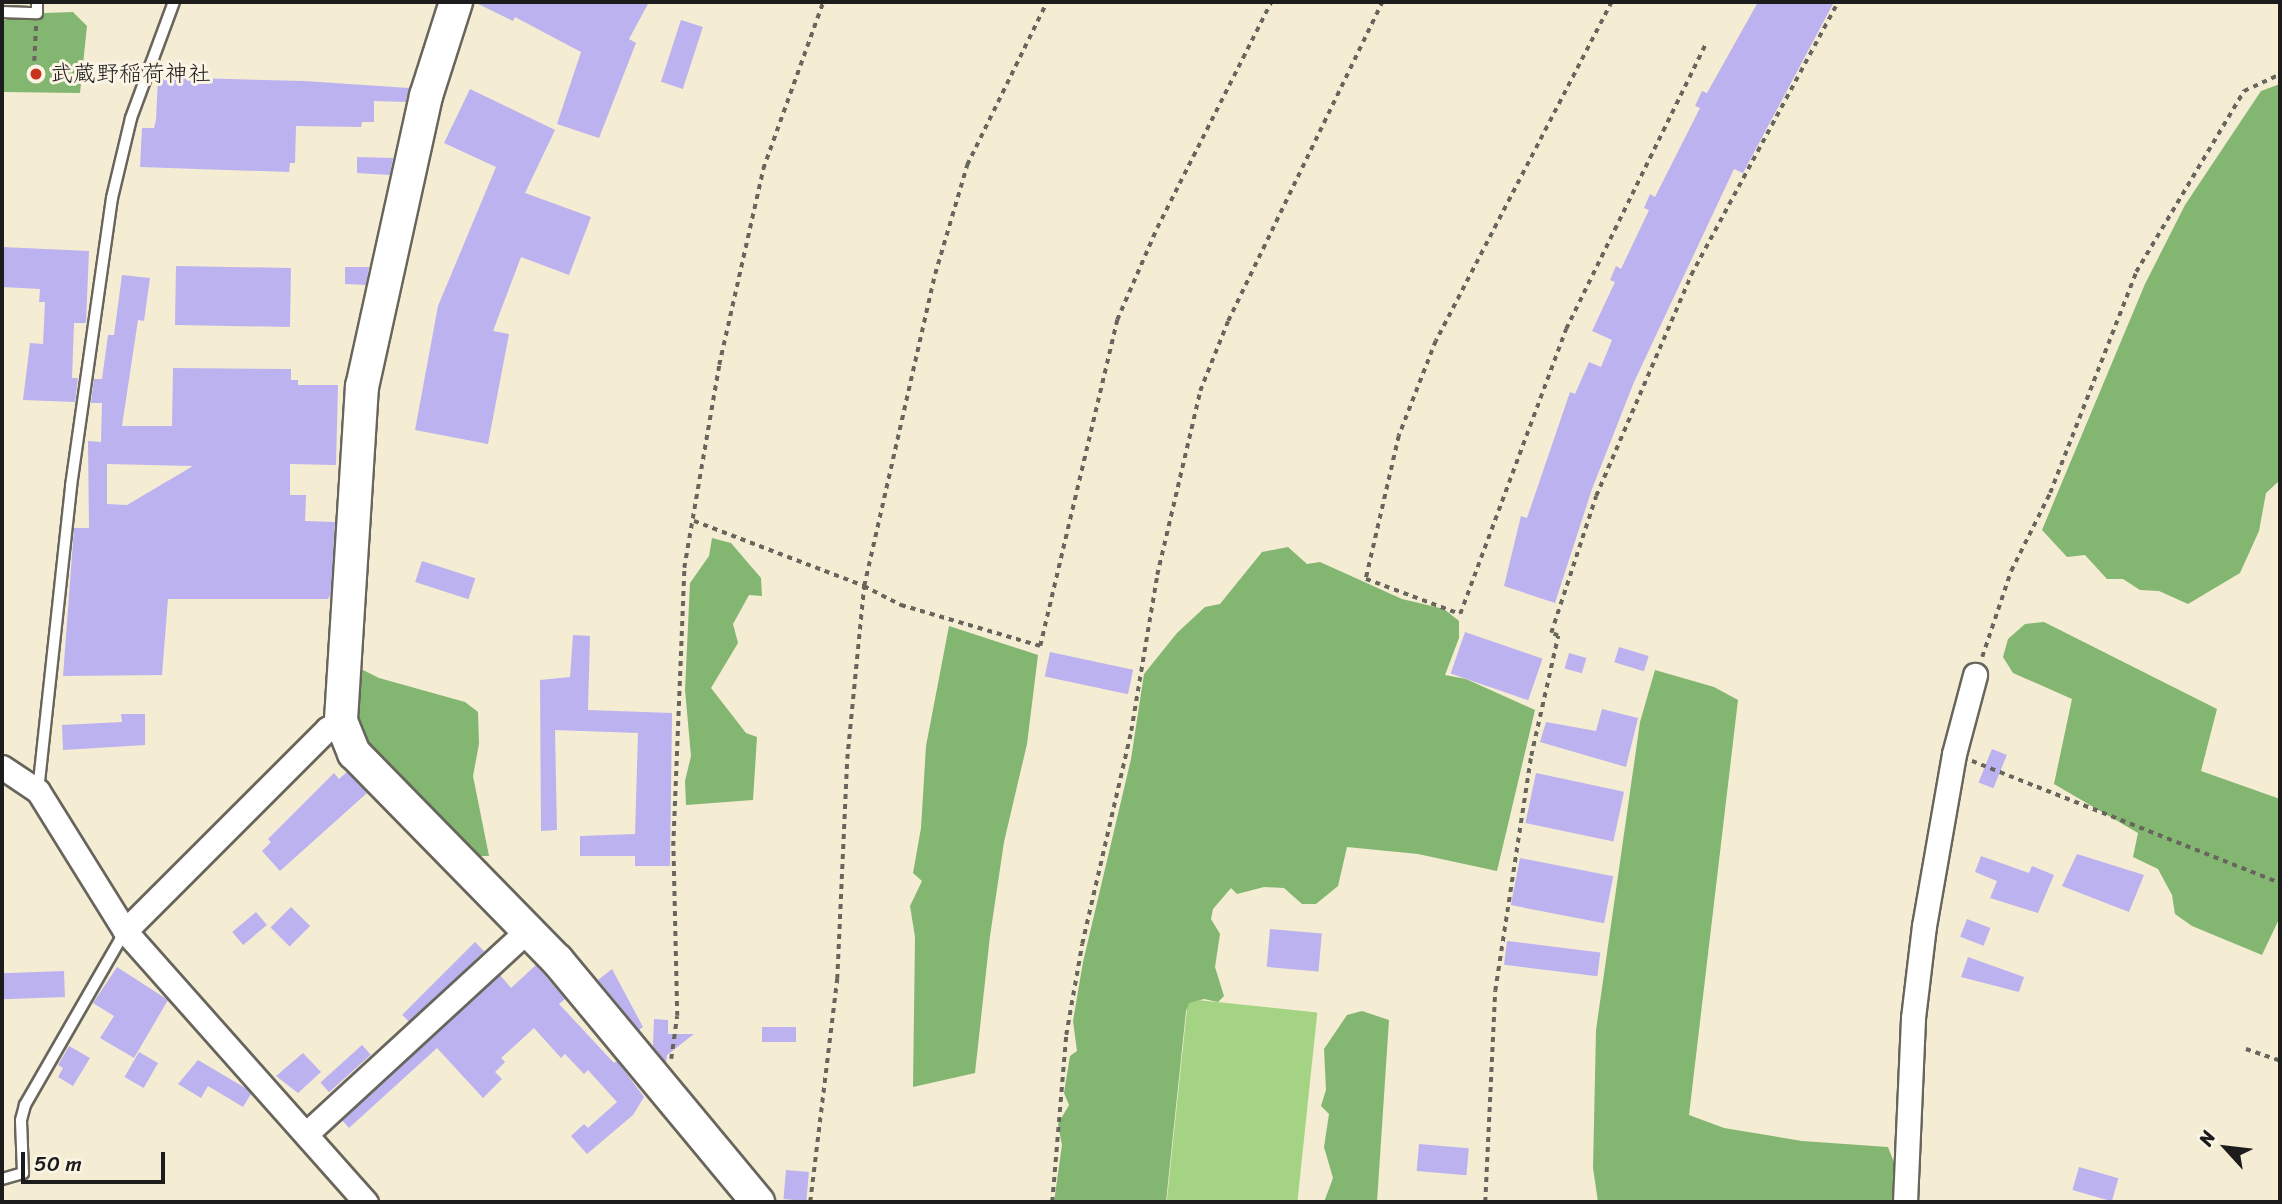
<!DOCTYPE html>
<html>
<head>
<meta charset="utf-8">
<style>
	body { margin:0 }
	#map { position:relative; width:2282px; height:1204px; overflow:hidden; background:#f4ecd3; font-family:Sriracha,"Klee One",sans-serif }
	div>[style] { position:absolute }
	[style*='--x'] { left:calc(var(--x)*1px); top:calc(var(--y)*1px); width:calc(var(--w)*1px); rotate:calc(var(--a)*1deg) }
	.green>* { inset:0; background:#a4d483; transform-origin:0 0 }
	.forest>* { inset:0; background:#83b671 }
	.building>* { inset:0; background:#bdb2f0; transform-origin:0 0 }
	.path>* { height:3.5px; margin-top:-1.75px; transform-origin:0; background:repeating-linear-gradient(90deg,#68655c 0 5px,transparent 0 10px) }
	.roads { filter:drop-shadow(2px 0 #68655c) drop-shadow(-2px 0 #68655c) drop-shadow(0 2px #68655c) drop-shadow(0 -2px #68655c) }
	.lane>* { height:10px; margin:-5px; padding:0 5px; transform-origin:5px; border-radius:5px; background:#fff }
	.street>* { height:23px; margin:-11.5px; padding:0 11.5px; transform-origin:11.5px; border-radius:11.5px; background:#fff }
	.secondary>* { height:32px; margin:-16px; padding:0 16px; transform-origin:16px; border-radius:16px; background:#fff }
	.dots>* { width:19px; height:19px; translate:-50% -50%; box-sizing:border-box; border:4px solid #fcf5e5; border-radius:50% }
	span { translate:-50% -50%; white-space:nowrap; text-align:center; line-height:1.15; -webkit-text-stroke:6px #fcf5e5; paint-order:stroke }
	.poi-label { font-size:23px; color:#1c1c1c }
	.left { translate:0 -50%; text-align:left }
	.frame { position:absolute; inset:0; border:4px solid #1c1c1c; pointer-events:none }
	.north { position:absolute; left:2191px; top:1113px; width:70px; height:70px; -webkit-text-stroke:5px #fcf5e5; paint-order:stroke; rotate:297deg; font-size:19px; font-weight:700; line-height:28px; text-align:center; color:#1c1c1c }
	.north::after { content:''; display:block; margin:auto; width:24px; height:32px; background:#1c1c1c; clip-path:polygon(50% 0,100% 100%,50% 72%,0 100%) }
	.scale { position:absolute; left:21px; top:1152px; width:144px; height:32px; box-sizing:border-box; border:4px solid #1c1c1c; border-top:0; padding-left:9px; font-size:21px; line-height:24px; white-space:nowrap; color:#1c1c1c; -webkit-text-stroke:5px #fcf5e5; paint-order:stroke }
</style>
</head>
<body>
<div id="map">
	<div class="green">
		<i style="left:1188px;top:999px;width:130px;height:204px;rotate:6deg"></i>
	</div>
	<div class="forest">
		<i style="clip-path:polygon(34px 8px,45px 13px,73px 12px,87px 26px,80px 93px,2px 92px,2px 21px)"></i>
		<i style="clip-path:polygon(2280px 84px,2280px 480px,2266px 493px,2259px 531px,2240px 573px,2188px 604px,2159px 591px,2140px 590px,2123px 579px,2107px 579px,2085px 555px,2067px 557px,2042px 530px,2145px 284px,2185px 205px,2261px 91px)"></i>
		<i style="clip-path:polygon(712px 538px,731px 543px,761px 578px,762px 596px,749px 595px,733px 624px,738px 643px,711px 688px,746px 733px,757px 737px,753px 800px,686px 805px,685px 781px,691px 756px,685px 690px,690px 583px,709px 556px)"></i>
		<i style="clip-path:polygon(1288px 547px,1307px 564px,1320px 562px,1402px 599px,1444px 609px,1459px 621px,1459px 638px,1445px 675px,1466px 679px,1535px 710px,1497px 871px,1418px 854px,1347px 847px,1338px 886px,1316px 904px,1302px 904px,1284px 888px,1264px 887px,1237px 894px,1231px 888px,1213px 909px,1211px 919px,1220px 934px,1215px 967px,1224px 996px,1218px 1002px,1204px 999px,1189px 1003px,1186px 1011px,1166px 1202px,1054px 1202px,1062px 1145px,1058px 1124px,1069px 1105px,1064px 1093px,1070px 1056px,1077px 1051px,1073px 1021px,1083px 962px,1131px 759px,1144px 674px,1177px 633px,1205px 607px,1220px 604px,1262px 552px)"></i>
		<i style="clip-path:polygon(2044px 622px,2217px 709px,2201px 771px,2280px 799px,2280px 917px,2262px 955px,2192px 926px,2175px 914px,2172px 895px,2158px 869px,2133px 857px,2138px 833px,2054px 784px,2072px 699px,2013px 673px,2003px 657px,2008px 639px,2025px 624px)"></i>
		<i style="clip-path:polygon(949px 626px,1038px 655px,1027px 744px,1004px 842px,990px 936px,975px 1073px,913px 1087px,915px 937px,910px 906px,922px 881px,913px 873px,921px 828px,926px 746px)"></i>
		<i style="clip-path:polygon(359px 668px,379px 678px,465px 702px,478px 712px,479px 744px,473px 776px,489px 856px,475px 856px,357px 745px,349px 697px)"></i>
		<i style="clip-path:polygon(1655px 670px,1714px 687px,1738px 700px,1689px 1115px,1724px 1128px,1802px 1141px,1888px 1147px,1897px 1170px,1895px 1202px,1598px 1202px,1593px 1168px,1596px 1030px,1640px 722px)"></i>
		<i style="clip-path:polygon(1362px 1011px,1389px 1020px,1377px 1202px,1324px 1202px,1333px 1178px,1324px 1147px,1329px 1114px,1321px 1106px,1326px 1090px,1324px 1049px,1347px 1015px)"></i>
	</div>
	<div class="building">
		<i style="clip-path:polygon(474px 2px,649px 2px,629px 39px,636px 43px,599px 138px,557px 124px,581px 52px,515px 17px,513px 21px)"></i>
		<i style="clip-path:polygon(1758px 2px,1834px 2px,1743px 173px,1734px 169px,1634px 382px,1592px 489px,1555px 603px,1504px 586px,1521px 516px,1527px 518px,1570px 392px,1575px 394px,1589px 362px,1601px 367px,1612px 340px,1592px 331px,1615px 282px,1610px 280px,1616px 266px,1621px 269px,1649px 210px,1644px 208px,1650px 194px,1655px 197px,1700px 108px,1695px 106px,1702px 91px,1707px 93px)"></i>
		<i style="left:681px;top:20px;width:23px;height:65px;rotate:18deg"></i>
		<i style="clip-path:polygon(158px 77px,304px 81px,409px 88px,406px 102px,374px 101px,374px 122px,362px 122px,361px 127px,296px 126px,295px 163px,290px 163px,289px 172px,140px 167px,142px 128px,154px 128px,156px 120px)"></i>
		<i style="clip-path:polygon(470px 89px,555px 130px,525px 193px,591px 217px,569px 275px,521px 257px,493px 331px,509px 334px,488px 444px,415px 430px,438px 306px,496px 167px,444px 143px)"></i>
		<i style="clip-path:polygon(357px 157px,393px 158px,390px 175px,357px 173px)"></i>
		<i style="clip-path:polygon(2px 247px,89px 251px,86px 323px,74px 323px,72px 378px,78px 378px,75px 402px,23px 400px,30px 343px,43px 344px,45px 302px,39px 302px,40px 289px,2px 287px)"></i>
		<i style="left:176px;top:266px;width:115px;height:59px;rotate:1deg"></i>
		<i style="clip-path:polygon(345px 267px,369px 267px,366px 285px,345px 284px)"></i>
		<i style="clip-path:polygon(evenodd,122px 275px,150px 278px,144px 321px,138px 320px,122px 426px,172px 426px,173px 368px,291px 369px,291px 380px,298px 380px,298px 385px,338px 385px,336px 465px,290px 464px,290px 495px,306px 495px,305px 521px,335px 522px,331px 593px,328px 599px,168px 599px,162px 675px,63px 676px,74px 528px,89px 528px,88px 441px,101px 442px,102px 403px,91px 403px,94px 379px,102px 379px,108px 335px,114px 335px,122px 275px,107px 464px,193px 466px,127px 505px,107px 504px,107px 464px)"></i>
		<i style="left:422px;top:561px;width:56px;height:22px;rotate:18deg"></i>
		<i style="left:1465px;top:632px;width:82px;height:44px;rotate:19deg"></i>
		<i style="clip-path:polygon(573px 635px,590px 636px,588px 710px,672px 713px,670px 866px,635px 866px,635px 856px,580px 856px,580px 836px,635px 834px,638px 733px,555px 730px,557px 830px,541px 831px,540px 680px,570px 677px)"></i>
		<i style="left:1619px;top:647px;width:31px;height:16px;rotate:17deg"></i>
		<i style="left:1050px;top:652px;width:85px;height:25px;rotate:12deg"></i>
		<i style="left:1569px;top:653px;width:18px;height:16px;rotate:16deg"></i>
		<i style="clip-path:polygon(1602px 709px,1638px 718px,1626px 767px,1540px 742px,1546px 722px,1596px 731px)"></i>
		<i style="clip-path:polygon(121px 714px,145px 714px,145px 745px,63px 750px,62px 725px,122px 722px)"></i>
		<i style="left:1992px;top:749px;width:16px;height:36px;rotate:22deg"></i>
		<i style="clip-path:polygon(347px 772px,367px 793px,280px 871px,262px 851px,271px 842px,268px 839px,334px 773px,339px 779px)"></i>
		<i style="left:1536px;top:773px;width:90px;height:51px;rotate:12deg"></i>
		<i style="clip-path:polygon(2077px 854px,2144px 875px,2129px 912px,2062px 886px)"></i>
		<i style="clip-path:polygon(1981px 856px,2029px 873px,2032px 866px,2054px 875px,2038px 913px,1990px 898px,1997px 881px,1975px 872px)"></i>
		<i style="left:1520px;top:858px;width:95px;height:48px;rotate:11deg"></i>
		<i style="left:291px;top:907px;width:27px;height:29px;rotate:45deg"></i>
		<i style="left:256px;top:912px;width:17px;height:31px;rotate:50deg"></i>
		<i style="left:1967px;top:919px;width:25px;height:19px;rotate:21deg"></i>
		<i style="left:1270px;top:929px;width:52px;height:38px;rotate:5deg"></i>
		<i style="left:1507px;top:941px;width:94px;height:24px;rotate:7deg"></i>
		<i style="left:475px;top:942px;width:13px;height:103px;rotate:45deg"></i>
		<i style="clip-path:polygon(1968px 957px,2024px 977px,2019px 992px,1961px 977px)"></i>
		<i style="clip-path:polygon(536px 965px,565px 999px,559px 1004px,614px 1063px,617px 1061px,644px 1097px,633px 1115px,587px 1154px,571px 1136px,584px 1124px,588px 1128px,617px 1102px,588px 1070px,584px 1074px,565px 1054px,561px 1058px,534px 1028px,501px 1058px,505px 1062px,495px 1072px,502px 1079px,483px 1098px,437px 1048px,349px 1128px,342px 1120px,500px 975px,511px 988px)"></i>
		<i style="clip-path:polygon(117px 967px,168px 1000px,134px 1058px,100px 1038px,114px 1016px,93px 1003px)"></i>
		<i style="clip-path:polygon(612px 969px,643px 1027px,639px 1030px,598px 980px)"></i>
		<i style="left:64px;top:971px;width:26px;height:62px;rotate:88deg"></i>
		<i style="clip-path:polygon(654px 1019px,668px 1020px,668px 1034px,694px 1034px,667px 1055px,666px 1063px,653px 1046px)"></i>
		<i style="left:762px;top:1027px;width:34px;height:15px"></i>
		<i style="left:362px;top:1045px;width:13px;height:56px;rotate:48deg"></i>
		<i style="clip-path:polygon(69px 1046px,90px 1058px,73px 1086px,58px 1077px,63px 1068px,58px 1065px)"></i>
		<i style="left:139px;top:1052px;width:22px;height:29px;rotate:30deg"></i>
		<i style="clip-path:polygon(303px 1053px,321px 1072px,298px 1093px,276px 1076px)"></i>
		<i style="clip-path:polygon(198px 1060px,247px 1089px,251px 1094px,243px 1107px,208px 1086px,201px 1098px,178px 1084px)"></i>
		<i style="left:1419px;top:1144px;width:50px;height:27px;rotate:5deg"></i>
		<i style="left:2079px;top:1167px;width:41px;height:24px;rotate:16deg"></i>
		<i style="left:786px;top:1170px;width:23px;height:29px;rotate:5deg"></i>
	</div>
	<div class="path">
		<i style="--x:1612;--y:2;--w:382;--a:117.4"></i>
		<i style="--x:1436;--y:341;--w:102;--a:111.3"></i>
		<i style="--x:1399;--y:436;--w:147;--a:103"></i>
		<i style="--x:1366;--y:579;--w:100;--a:20.4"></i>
		<i style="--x:1460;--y:614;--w:304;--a:-69.6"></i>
		<i style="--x:1566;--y:329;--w:316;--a:-63.9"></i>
		<i style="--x:34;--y:61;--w:36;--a:-87"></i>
		<i style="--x:694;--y:521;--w:182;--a:20.9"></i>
		<i style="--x:864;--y:586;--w:42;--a:27.2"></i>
		<i style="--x:901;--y:605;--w:145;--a:16.4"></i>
		<i style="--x:1040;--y:646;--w:335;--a:-76.7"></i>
		<i style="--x:1117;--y:320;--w:100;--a:-66.5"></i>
		<i style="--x:1157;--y:228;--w:253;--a:-63.2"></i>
		<i style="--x:1982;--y:657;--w:91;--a:-71.4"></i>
		<i style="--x:2011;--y:571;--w:87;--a:-63.4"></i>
		<i style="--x:2050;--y:493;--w:237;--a:-68.7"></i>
		<i style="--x:2136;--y:272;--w:211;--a:-59.2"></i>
		<i style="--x:2244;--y:91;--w:40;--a:-25"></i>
		<i style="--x:1972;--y:761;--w:331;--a:21.6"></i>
		<i style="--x:2246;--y:1049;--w:36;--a:19"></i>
		<i style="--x:671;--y:1059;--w:43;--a:-82.1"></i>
		<i style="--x:677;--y:1016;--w:170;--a:-91.3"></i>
		<i style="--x:673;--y:846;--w:278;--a:-87.7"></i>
		<i style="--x:684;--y:568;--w:206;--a:-80.2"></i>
		<i style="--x:719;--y:365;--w:201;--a:-77.3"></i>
		<i style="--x:763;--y:169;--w:177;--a:-70.2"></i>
		<i style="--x:810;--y:1202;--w:225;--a:-83.1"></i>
		<i style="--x:837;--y:979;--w:220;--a:-87.4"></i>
		<i style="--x:847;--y:759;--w:174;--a:-84.4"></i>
		<i style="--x:864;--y:586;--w:320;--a:-77.2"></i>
		<i style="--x:935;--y:274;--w:114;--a:-73.6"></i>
		<i style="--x:967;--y:165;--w:182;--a:-63.9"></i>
		<i style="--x:1052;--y:1202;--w:168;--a:-85.2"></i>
		<i style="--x:1066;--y:1035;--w:92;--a:-80"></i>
		<i style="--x:1082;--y:944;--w:219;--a:-77"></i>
		<i style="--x:1131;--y:731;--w:158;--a:-80.5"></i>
		<i style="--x:1157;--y:575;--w:189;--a:-76.8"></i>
		<i style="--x:1200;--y:391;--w:75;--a:-68.2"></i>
		<i style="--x:1228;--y:321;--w:354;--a:-64.2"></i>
		<i style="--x:1485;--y:1202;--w:211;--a:-87.3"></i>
		<i style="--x:1495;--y:991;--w:238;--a:-81.3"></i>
		<i style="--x:1531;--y:756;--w:123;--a:-77.3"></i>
		<i style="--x:1558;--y:636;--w:8;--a:-157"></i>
		<i style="--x:1551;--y:633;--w:144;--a:-71.8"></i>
		<i style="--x:1596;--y:496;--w:241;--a:-66.7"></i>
		<i style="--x:1691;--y:275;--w:310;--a:-61.7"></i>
	</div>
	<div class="roads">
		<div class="lane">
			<i style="--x:2;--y:12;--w:35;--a:2"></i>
			<i style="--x:37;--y:13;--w:11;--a:-90"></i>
			<i style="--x:38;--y:791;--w:307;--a:-83.8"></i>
			<i style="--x:71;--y:486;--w:291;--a:-81.9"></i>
			<i style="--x:112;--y:198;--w:82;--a:-76.6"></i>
			<i style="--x:131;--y:118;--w:124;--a:-69.7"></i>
			<i style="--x:2;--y:1179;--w:22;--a:-16"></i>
			<i style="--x:23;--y:1173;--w:53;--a:-92.2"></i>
			<i style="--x:21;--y:1120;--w:16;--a:-75"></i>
			<i style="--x:25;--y:1105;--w:201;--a:-60.1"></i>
		</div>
		<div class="street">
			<i style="--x:2;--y:767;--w:43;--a:33.7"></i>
			<i style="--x:38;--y:791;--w:165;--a:58.1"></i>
			<i style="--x:125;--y:931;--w:363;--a:48.4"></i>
			<i style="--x:125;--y:931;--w:286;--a:-45"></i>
			<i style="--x:327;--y:729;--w:16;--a:-30"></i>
			<i style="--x:306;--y:1134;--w:301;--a:-42.6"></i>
			<i style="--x:1905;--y:1202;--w:184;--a:-87.5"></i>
			<i style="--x:1913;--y:1018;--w:93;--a:-83.2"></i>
			<i style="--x:1924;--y:926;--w:175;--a:-80.1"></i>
			<i style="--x:1954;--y:754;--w:82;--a:-75.1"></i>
		</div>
		<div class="secondary">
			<i style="--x:456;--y:2;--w:99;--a:107.7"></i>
			<i style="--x:426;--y:96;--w:297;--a:102.4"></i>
			<i style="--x:362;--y:386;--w:336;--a:93.6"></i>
			<i style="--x:341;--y:721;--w:35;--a:68"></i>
			<i style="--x:354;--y:753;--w:290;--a:45.6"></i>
			<i style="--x:557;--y:960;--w:315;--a:50.3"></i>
		</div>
	</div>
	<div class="dots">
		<i style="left:36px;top:74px;background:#c8321e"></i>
	</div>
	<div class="poi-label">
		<span class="left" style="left:50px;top:74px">武蔵野稲荷神社</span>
	</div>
	<div class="frame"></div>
	<div class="north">N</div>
	<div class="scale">50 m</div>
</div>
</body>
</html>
